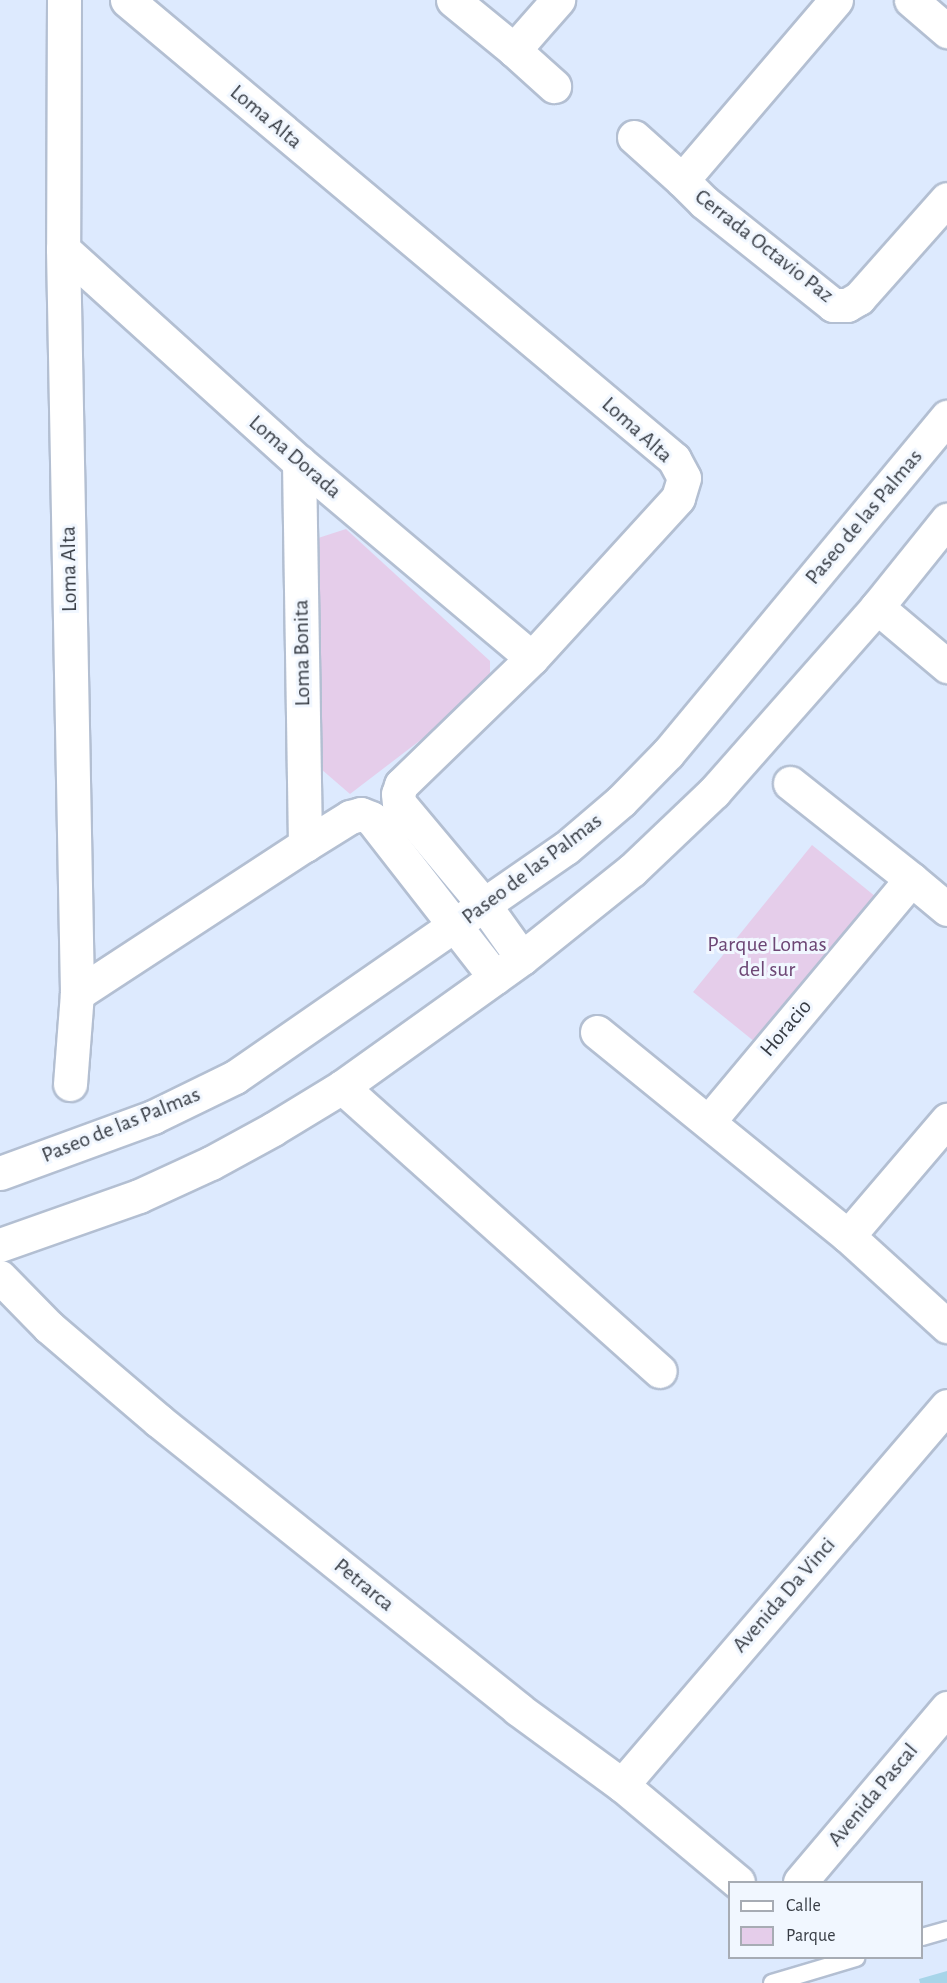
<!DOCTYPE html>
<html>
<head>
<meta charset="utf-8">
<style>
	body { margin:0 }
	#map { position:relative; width:947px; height:1983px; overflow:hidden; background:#ddeafe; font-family:"Alegreya Sans",sans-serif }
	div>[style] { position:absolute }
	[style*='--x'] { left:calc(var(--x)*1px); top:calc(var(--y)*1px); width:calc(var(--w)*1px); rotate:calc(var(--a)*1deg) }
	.green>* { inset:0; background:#e5cdea; transform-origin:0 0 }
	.building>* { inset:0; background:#a7d5e9 }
	.roads { filter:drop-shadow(2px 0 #b3bfd2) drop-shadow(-2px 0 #b3bfd2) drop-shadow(0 2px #b3bfd2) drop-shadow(0 -2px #b3bfd2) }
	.lane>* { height:16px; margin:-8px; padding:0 8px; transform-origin:8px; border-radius:8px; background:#fff }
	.street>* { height:33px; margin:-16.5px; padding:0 16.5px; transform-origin:16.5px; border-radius:16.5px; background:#fff }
	.secondary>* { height:33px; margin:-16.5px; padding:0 16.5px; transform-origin:16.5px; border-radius:16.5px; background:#fff }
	span { translate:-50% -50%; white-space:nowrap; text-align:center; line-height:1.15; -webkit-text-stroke:6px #f1f7ff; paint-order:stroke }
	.street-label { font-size:22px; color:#373c44 }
	.park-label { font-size:22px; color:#6d4775 }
	.legend { position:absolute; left:728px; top:1881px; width:195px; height:78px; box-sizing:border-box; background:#f1f7ff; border:2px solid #a7acb4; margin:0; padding:8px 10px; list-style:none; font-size:18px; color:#373c44 }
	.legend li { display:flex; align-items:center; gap:12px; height:30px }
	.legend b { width:30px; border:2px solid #a7acb4 }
</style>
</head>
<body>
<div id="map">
	<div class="green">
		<i style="clip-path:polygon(346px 529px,490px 661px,490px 687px,350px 794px,321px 769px,312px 540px)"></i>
		<i style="left:812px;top:845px;width:88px;height:189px;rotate:39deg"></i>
	</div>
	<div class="building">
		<i style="clip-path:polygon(947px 1971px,947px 1983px,920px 1983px,919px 1979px)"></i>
	</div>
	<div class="roads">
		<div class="lane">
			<i style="--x:922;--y:1937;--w:26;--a:-16"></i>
			<i style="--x:772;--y:1983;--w:88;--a:-16.6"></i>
		</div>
		<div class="street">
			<i style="--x:64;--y:0;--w:249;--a:90.2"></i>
			<i style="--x:63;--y:249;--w:745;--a:88.92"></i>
			<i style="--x:77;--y:994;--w:272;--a:-33.2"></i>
			<i style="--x:305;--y:845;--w:53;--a:-31.9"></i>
			<i style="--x:350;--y:817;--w:11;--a:-15"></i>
			<i style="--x:361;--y:814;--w:11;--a:22"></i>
			<i style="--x:371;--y:818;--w:202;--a:52.1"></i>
			<i style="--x:127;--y:0;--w:714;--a:40"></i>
			<i style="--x:674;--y:459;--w:21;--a:62"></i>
			<i style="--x:684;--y:478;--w:21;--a:107"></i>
			<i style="--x:678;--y:498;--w:217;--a:132.4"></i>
			<i style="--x:532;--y:658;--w:182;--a:135.9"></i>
			<i style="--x:401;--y:785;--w:9;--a:108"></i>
			<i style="--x:398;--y:794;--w:9;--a:84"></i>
			<i style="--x:399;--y:803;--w:134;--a:50.1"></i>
			<i style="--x:485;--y:906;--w:64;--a:54.6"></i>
			<i style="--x:453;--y:0;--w:79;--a:39.3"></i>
			<i style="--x:514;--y:50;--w:67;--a:-48.7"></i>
			<i style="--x:836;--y:0;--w:237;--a:130.5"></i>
			<i style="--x:682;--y:180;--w:31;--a:45"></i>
			<i style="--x:704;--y:202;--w:165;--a:38.6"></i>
			<i style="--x:833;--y:305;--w:14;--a:0"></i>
			<i style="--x:847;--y:305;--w:14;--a:-30"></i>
			<i style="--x:859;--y:298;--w:132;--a:-48.4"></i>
			<i style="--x:911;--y:0;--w:48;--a:40.7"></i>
			<i style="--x:514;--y:50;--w:54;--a:42"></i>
			<i style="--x:634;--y:137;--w:64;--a:41.9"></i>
			<i style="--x:63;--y:249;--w:318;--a:42.1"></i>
			<i style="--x:299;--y:462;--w:304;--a:40.1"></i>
			<i style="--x:299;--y:462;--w:383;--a:89.1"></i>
			<i style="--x:877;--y:607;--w:92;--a:40.1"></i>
			<i style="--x:790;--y:783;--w:154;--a:38.4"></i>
			<i style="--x:597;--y:1032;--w:323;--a:39.1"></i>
			<i style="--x:848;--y:1236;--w:153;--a:-49.5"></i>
			<i style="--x:70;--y:1084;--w:90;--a:-85.6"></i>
			<i style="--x:342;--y:1087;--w:426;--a:41.8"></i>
			<i style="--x:709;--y:1121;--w:315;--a:-50.1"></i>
			<i style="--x:911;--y:879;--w:47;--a:39.8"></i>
			<i style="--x:848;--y:1236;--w:134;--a:42.3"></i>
			<i style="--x:0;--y:1277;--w:70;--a:45.6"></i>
			<i style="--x:49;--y:1327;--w:145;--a:40.5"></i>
			<i style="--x:159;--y:1421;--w:460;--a:38.7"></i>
			<i style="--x:518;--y:1709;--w:129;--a:36.2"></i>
			<i style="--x:622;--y:1785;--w:151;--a:39.9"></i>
			<i style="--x:622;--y:1785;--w:499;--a:-49.4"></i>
			<i style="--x:800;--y:1882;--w:228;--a:-49.8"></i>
		</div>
		<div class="secondary">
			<i style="--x:0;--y:1173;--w:163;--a:-20.1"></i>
			<i style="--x:153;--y:1117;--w:91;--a:-26"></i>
			<i style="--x:235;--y:1077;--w:402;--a:-34.7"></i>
			<i style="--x:566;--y:848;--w:72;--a:-40.5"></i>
			<i style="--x:621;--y:801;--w:67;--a:-45.6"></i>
			<i style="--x:668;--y:753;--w:437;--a:-50.3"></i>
			<i style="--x:0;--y:1245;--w:147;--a:-19.4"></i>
			<i style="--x:139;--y:1196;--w:79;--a:-24.6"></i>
			<i style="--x:211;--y:1163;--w:71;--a:-28.7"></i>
			<i style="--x:273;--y:1129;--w:81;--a:-31.3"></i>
			<i style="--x:342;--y:1087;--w:221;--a:-35.6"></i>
			<i style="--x:522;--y:958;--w:141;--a:-38.7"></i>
			<i style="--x:632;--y:870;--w:113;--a:-43.6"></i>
			<i style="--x:714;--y:792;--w:247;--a:-48.6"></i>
			<i style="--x:877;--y:607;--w:112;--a:-51.2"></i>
		</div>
	</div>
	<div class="street-label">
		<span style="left:266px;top:117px;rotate:40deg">Loma Alta</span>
		<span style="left:764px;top:246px;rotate:38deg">Cerrada Octavio Paz</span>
		<span style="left:637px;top:430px;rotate:42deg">Loma Alta</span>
		<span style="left:295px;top:457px;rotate:41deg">Loma Dorada</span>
		<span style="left:864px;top:517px;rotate:-50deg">Paseo de las Palmas</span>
		<span style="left:69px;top:569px;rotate:-91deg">Loma Alta</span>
		<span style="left:302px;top:653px;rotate:-91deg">Loma Bonita</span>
		<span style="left:532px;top:869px;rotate:-37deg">Paseo de las Palmas</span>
		<span style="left:786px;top:1028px;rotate:-50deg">Horacio</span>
		<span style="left:121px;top:1125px;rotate:-22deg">Paseo de las Palmas</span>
		<span style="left:364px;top:1585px;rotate:39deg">Petrarca</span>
		<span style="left:784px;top:1595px;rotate:-49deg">Avenida Da Vinci</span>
		<span style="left:873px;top:1795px;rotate:-50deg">Avenida Pascal</span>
	</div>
	<div class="park-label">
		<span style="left:767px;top:957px">Parque Lomas<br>del sur</span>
	</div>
	<ul class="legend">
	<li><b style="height:8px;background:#fff"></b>Calle</li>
	<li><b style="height:16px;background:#e5cdea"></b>Parque</li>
	</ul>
</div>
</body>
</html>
